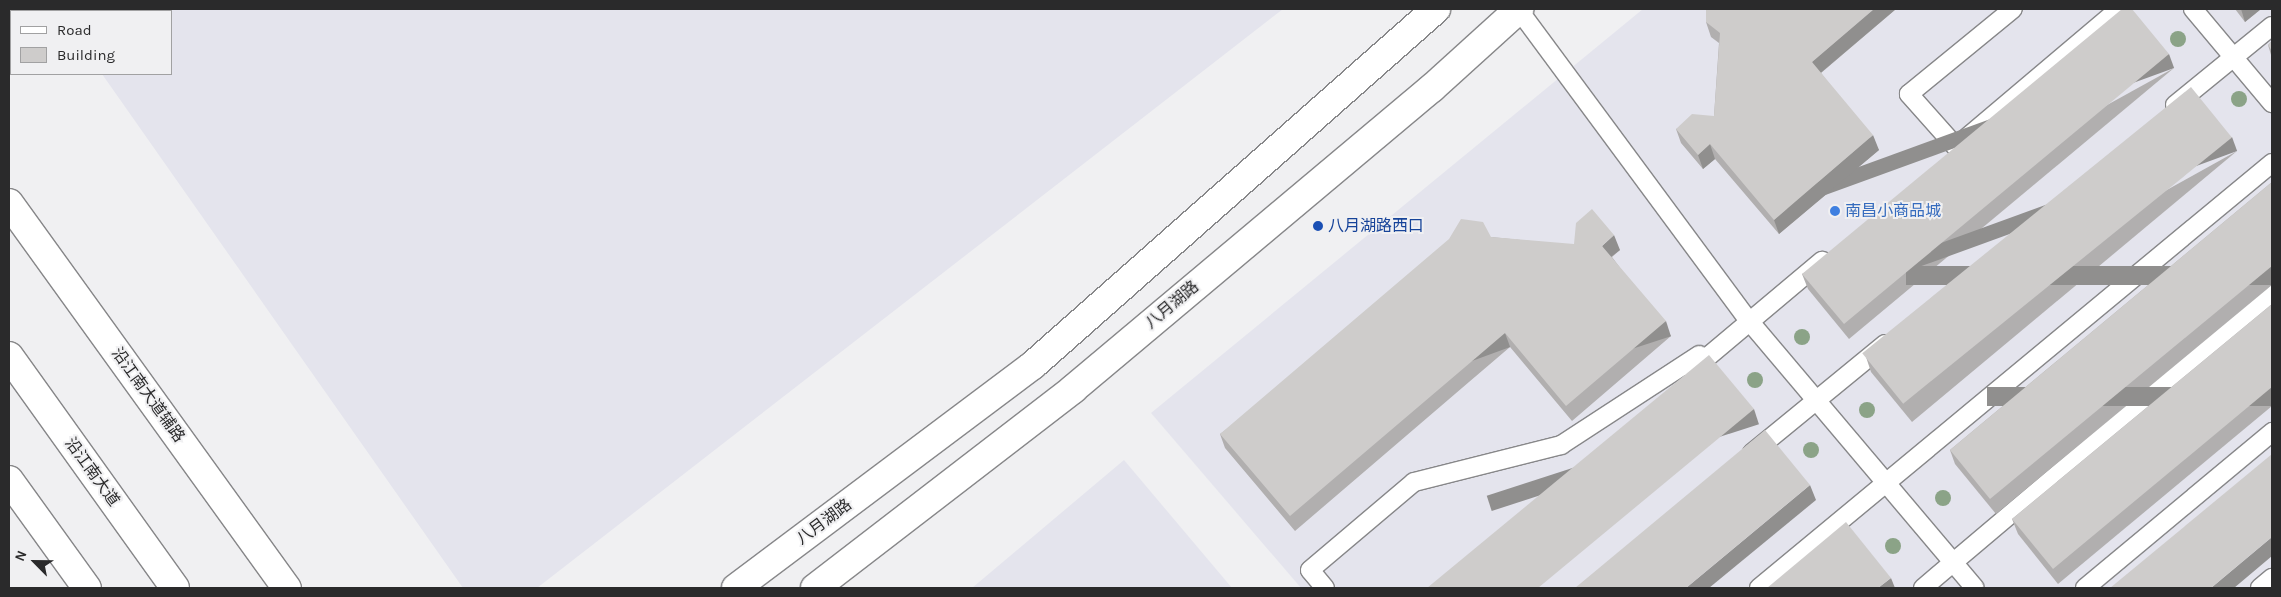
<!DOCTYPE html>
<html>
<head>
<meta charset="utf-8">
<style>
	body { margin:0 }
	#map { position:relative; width:2281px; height:597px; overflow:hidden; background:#f0f0f2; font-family:Karla,"Noto Sans SC",sans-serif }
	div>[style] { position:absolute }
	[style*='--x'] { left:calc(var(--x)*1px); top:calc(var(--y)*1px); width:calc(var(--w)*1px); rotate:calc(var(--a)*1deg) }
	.built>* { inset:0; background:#e4e4ed }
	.roads { filter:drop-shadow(1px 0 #878789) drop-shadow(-1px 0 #878789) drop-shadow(0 1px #878789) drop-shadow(0 -1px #878789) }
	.service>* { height:18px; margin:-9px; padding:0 9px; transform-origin:9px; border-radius:9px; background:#fff }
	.secondary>* { height:28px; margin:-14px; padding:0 14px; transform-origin:14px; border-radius:14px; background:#fff }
	.primary>* { height:28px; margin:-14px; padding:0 14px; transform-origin:14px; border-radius:14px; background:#fff }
	.trunk>* { height:28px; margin:-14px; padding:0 14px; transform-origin:14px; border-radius:14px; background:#fff }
	.trees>* { width:16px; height:16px; margin:-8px; border-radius:50%; background:#8ba387 }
	.wall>* { inset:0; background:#b1afaf }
	.shaded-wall>* { inset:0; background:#908f8e; transform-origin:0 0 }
	.building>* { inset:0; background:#cecccb; transform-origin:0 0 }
	.dots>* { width:14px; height:14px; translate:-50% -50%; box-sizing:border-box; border:2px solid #f0f0f2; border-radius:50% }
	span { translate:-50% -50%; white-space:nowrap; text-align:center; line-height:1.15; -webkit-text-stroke:4px #f0f0f2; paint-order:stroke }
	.shop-label { font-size:16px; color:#366cbe }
	.left { translate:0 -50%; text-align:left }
	.transit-label { font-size:16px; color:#164399 }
	.street-label { font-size:16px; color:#2a2a2b }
	.frame { position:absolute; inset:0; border:10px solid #2a2a2b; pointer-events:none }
	.legend { position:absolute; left:10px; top:10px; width:162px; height:65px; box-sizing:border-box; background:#f0f0f2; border:1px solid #a1a1a2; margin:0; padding:6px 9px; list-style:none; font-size:15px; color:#2a2a2b }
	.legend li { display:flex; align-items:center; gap:10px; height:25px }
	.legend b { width:25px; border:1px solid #a1a1a2 }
	.north { position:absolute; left:10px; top:537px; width:50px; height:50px; -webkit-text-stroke:4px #f0f0f2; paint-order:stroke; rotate:293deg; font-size:14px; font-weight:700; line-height:20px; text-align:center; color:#2a2a2b }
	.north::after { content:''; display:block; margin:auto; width:18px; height:22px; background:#2a2a2b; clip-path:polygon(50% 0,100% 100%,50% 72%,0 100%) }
</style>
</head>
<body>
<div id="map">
	<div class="built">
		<i style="clip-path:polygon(57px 9px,1283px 9px,537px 588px,463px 588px,102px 74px,171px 74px,171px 11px,58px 11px)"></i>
		<i style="clip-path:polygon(1643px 9px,2272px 9px,2272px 588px,1301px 588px,1151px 413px)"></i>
		<i style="clip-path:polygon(1124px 460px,1232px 588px,972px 588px)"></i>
	</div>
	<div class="roads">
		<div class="service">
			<i style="--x:1518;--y:9;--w:390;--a:53.5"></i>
			<i style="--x:1750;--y:322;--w:348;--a:49.8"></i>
			<i style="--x:2193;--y:9;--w:123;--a:50"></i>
			<i style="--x:2175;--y:105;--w:125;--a:-39.2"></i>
			<i style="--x:1958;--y:145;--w:211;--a:-40.2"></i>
			<i style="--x:1956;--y:147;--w:71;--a:-131.6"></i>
			<i style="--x:1909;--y:94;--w:134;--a:-39.3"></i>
			<i style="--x:1692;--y:370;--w:170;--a:-40"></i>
			<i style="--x:1752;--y:453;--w:172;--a:-39.3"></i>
			<i style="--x:1325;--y:588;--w:23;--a:-130"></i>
			<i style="--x:1310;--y:570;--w:136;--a:-40.2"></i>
			<i style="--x:1414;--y:482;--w:152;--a:-14.1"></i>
			<i style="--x:1561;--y:445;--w:165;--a:-33.1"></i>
			<i style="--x:1759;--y:588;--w:666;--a:-39.64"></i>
			<i style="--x:1923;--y:588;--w:457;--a:-40.2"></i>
			<i style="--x:2085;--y:588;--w:244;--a:-39.8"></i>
			<i style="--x:2260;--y:588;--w:16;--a:-40"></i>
		</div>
		<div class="secondary">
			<i style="--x:736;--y:588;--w:371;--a:-36.9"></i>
			<i style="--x:1033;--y:365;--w:538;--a:-41.46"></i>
			<i style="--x:815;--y:588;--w:326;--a:-37.6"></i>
			<i style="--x:1073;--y:389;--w:468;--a:-40"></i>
			<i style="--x:1432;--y:88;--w:118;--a:-42.2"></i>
		</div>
		<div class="primary">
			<i style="--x:9;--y:203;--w:475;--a:54.2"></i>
		</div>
		<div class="trunk">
			<i style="--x:9;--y:356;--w:285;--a:54.4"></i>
			<i style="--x:9;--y:480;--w:133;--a:54.2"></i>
		</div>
	</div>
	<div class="trees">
		<i style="left:2178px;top:39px"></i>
		<i style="left:2239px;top:99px"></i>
		<i style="left:1802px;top:337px"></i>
		<i style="left:1755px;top:380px"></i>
		<i style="left:1867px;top:410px"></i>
		<i style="left:1811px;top:450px"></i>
		<i style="left:1943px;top:498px"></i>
		<i style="left:1893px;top:546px"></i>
	</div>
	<div class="wall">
		<i style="clip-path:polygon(1706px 9px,1896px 9px,1821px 73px,1879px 150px,1779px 234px,1715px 159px,1703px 169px,1681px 143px,1676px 129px,1714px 116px,1719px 43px,1711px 37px,1706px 22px)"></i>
		<i style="clip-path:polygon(2235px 9px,2261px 9px,2245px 22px)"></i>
		<i style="clip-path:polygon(2272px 41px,2272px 58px,2268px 45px)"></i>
		<i style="clip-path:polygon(2174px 68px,1849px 339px,1808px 289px,1802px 274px)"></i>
		<i style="clip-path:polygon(2237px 151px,1912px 422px,1871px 372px,1866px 357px)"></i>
		<i style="clip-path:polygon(2272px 182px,2272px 285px,1996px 514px,1955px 464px,1950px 450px)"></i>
		<i style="clip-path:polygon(1491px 237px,1620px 250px,1612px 257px,1671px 336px,1572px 421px,1510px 347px,1295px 531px,1225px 448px,1220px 434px)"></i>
		<i style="clip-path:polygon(2272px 304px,2272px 406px,2058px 584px,2018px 534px,2012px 519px)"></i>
	</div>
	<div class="shaded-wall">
		<i style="clip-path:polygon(1874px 9px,1896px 9px,1817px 76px,1812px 62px)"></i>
		<i style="clip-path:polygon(2241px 9px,2261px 9px,2245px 22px)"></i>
		<i style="left:2169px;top:54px;width:15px;height:423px;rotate:70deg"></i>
		<i style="clip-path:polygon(1873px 135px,1879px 150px,1779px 234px,1774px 220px)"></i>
		<i style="left:2232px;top:137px;width:15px;height:423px;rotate:70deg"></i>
		<i style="clip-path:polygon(1710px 144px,1715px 159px,1703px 169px,1698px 155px)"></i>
		<i style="clip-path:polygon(1614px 235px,1620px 250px,1607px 260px,1602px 246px)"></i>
		<i style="left:2272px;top:266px;width:19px;height:366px;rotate:90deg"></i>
		<i style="left:1666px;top:321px;width:16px;height:131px;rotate:72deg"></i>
		<i style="left:1505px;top:333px;width:15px;height:282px;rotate:70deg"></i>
		<i style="left:2272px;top:387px;width:19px;height:285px;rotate:90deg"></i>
		<i style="left:1754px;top:409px;width:16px;height:281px;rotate:72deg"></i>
		<i style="clip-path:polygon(1810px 485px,1816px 500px,1709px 588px,1686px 588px)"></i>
		<i style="clip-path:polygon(2272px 537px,2272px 556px,2234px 588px,2211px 588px)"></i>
		<i style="clip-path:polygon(1891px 578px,1895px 588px,1878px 588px)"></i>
	</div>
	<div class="building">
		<i style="clip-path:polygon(1706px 9px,1874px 9px,1812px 62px,1873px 135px,1774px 220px,1710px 144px,1698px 155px,1676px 129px,1692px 114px,1714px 116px,1720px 33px,1706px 22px)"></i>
		<i style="clip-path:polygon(2122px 9px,2132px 9px,2169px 54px,1844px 324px,1802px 274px)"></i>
		<i style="clip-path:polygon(2272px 41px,2272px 51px,2268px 45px)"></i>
		<i style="left:2191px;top:87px;width:65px;height:423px;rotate:51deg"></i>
		<i style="clip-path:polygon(2272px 182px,2272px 266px,1990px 499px,1950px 450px)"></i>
		<i style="clip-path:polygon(1592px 209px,1614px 235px,1602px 246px,1666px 321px,1566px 406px,1505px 333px,1290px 516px,1220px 434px,1449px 239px,1461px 219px,1483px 222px,1491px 237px,1574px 244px,1576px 223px)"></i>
		<i style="clip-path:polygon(2272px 304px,2272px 387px,2053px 569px,2012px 519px)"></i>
		<i style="clip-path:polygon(1709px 355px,1754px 409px,1538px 588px,1427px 588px)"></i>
		<i style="clip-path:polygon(1765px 430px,1810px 485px,1686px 588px,1575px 588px)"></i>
		<i style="clip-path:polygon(2272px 454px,2272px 537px,2211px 588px,2110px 588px)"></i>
		<i style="clip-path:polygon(1846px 522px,1891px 578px,1878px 588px,1767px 588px)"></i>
	</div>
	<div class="dots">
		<i style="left:1835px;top:211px;background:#3f7fe0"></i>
		<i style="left:1318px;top:226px;background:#1a4fb4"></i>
	</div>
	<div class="shop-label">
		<span class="left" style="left:1845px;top:211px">南昌小商品城</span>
	</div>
	<div class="transit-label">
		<span class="left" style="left:1328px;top:226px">八月湖路西口</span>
	</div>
	<div class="street-label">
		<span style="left:1172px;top:305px;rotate:-40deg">八月湖路</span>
		<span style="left:148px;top:395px;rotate:54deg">沿江南大道辅路</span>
		<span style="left:92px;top:472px;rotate:54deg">沿江南大道</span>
		<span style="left:824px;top:522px;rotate:-37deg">八月湖路</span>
	</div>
	<div class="frame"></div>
	<ul class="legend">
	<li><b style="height:6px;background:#fff"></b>Road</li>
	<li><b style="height:14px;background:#cecccb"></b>Building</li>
	</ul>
	<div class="north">N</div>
</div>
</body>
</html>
